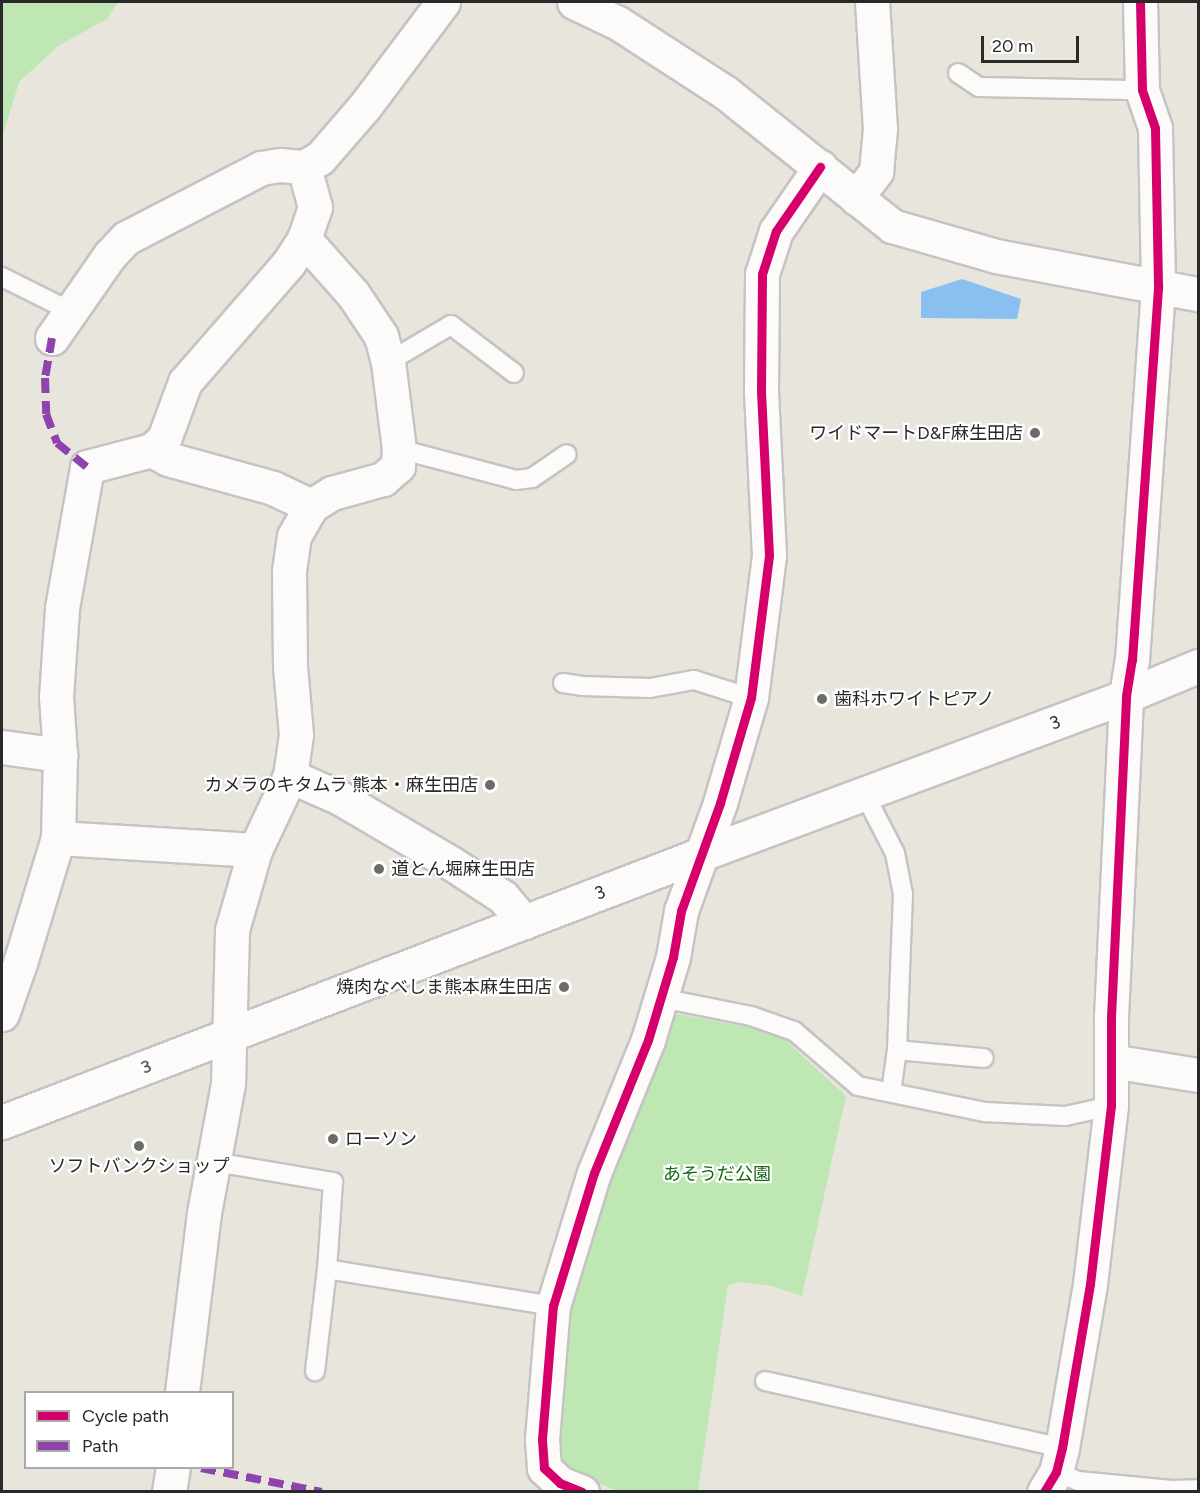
<!DOCTYPE html>
<html>
<head>
<meta charset="utf-8">
<style>
	body { margin:0 }
	#map { position:relative; width:1200px; height:1493px; overflow:hidden; background:#e8e5dd; font-family:Figtree,"Noto Sans JP",sans-serif }
	div>[style] { position:absolute }
	[style*='--x'] { left:calc(var(--x)*1px); top:calc(var(--y)*1px); width:calc(var(--w)*1px); rotate:calc(var(--a)*1deg) }
	.green>* { inset:0; background:#bee7b3 }
	.water>* { inset:0; background:#8ac0f0 }
	.roads { filter:drop-shadow(2px 0 #c5c3c3) drop-shadow(-2px 0 #c5c3c3) drop-shadow(0 2px #c5c3c3) drop-shadow(0 -2px #c5c3c3) }
	.lane>* { height:18px; margin:-9px; padding:0 9px; transform-origin:9px; border-radius:9px; background:#fcfbfa }
	.street>* { height:33px; margin:-16.5px; padding:0 16.5px; transform-origin:16.5px; border-radius:16.5px; background:#fcfbfa }
	.secondary>* { height:33px; margin:-16.5px; padding:0 16.5px; transform-origin:16.5px; border-radius:16.5px; background:#fcfbfa }
	.quiet>* { height:8px; margin-top:-4px; transform-origin:0; background:repeating-linear-gradient(90deg,#8e44ad 0 15px,transparent 0 23px) }
	.cycleway>* { height:9px; margin:-4.5px; padding:0 4.5px; transform-origin:4.5px; border-radius:4.5px; background:#d6006c }
	.dots>* { width:16px; height:16px; translate:-50% -50%; box-sizing:border-box; border:3px solid #fff; border-radius:50% }
	span { translate:-50% -50%; white-space:nowrap; text-align:center; line-height:1.15; -webkit-text-stroke:4.5px #fff; paint-order:stroke }
	.poi-label { font-size:18px; color:#292929 }
	.right { translate:-100% -50%; text-align:right }
	.left { translate:0 -50%; text-align:left }
	.street-label { font-size:18px; color:#292929 }
	.park-label { font-size:18px; color:#146b14 }
	.frame { position:absolute; inset:0; border:3px solid #292929; pointer-events:none }
	.legend { position:absolute; left:24px; top:1391px; width:210px; height:78px; box-sizing:border-box; background:#fff; border:2px solid #a9a9a9; margin:0; padding:8px 10px; list-style:none; font-size:18px; color:#292929 }
	.legend li { display:flex; align-items:center; gap:12px; height:30px }
	.legend b { width:30px; border:2px solid #a9a9a9 }
	.scale { position:absolute; left:981px; top:36px; width:98px; height:27px; box-sizing:border-box; border:3px solid #292929; border-top:0; padding-left:8px; font-size:18px; line-height:21px; white-space:nowrap; color:#292929; -webkit-text-stroke:4px #fff; paint-order:stroke }
</style>
</head>
<body>
<div id="map">
	<div class="green">
		<i style="clip-path:polygon(2px 2px,118px 2px,107px 19px,58px 46px,19px 82px,2px 138px)"></i>
		<i style="clip-path:polygon(678px 1014px,763px 1030px,784px 1039px,846px 1096px,802px 1296px,772px 1286px,740px 1282px,728px 1285px,698px 1491px,619px 1491px,566px 1472px,553px 1448px,564px 1305px,662px 1024px)"></i>
	</div>
	<div class="water">
		<i style="clip-path:polygon(962px 279px,1021px 299px,1017px 319px,921px 318px,921px 292px)"></i>
	</div>
	<div class="roads">
		<div class="lane">
			<i style="--x:958;--y:73;--w:25;--a:34"></i>
			<i style="--x:979;--y:87;--w:163;--a:1.1"></i>
			<i style="--x:2;--y:277;--w:76;--a:26.6"></i>
			<i style="--x:388;--y:362;--w:73;--a:-30.4"></i>
			<i style="--x:451;--y:325;--w:79;--a:37.3"></i>
			<i style="--x:399;--y:449;--w:121;--a:14.8"></i>
			<i style="--x:516;--y:480;--w:16;--a:-7"></i>
			<i style="--x:532;--y:478;--w:42;--a:-34.4"></i>
			<i style="--x:563;--y:683;--w:19;--a:9"></i>
			<i style="--x:582;--y:686;--w:68;--a:1.7"></i>
			<i style="--x:650;--y:688;--w:45;--a:-10.3"></i>
			<i style="--x:694;--y:680;--w:60;--a:17.5"></i>
			<i style="--x:865;--y:795;--w:65;--a:62.7"></i>
			<i style="--x:895;--y:853;--w:42;--a:79"></i>
			<i style="--x:903;--y:894;--w:156;--a:92.2"></i>
			<i style="--x:897;--y:1050;--w:87;--a:5.3"></i>
			<i style="--x:661;--y:998;--w:92;--a:11.3"></i>
			<i style="--x:751;--y:1016;--w:46;--a:19.2"></i>
			<i style="--x:794;--y:1031;--w:84;--a:40.7"></i>
			<i style="--x:858;--y:1086;--w:130;--a:11.6"></i>
			<i style="--x:985;--y:1112;--w:80;--a:2.9"></i>
			<i style="--x:1065;--y:1116;--w:47;--a:-12.3"></i>
			<i style="--x:891;--y:1092;--w:42;--a:-81.9"></i>
			<i style="--x:215;--y:1162;--w:120;--a:9.6"></i>
			<i style="--x:333;--y:1182;--w:87;--a:93.9"></i>
			<i style="--x:327;--y:1269;--w:103;--a:96.7"></i>
			<i style="--x:327;--y:1269;--w:229;--a:9.3"></i>
			<i style="--x:765;--y:1381;--w:304;--a:12.7"></i>
			<i style="--x:1056;--y:1472;--w:24;--a:22"></i>
			<i style="--x:1078;--y:1481;--w:94;--a:5.5"></i>
			<i style="--x:1172;--y:1490;--w:24;--a:-2"></i>
		</div>
		<div class="street">
			<i style="--x:574;--y:2;--w:49;--a:25.5"></i>
			<i style="--x:618;--y:23;--w:129;--a:32.9"></i>
			<i style="--x:726;--y:93;--w:213;--a:38.7"></i>
			<i style="--x:892;--y:226;--w:108;--a:16.1"></i>
			<i style="--x:996;--y:256;--w:206;--a:10.7"></i>
			<i style="--x:856;--y:198;--w:34;--a:-53"></i>
			<i style="--x:876;--y:171;--w:42;--a:-84.6"></i>
			<i style="--x:880;--y:129;--w:127;--a:-93.6"></i>
			<i style="--x:52;--y:338;--w:101;--a:-55.1"></i>
			<i style="--x:110;--y:255;--w:23;--a:-47"></i>
			<i style="--x:126;--y:238;--w:152;--a:-27.4"></i>
			<i style="--x:261;--y:168;--w:19;--a:-9"></i>
			<i style="--x:280;--y:165;--w:24;--a:5"></i>
			<i style="--x:304;--y:167;--w:18;--a:-29"></i>
			<i style="--x:320;--y:158;--w:69;--a:-49.1"></i>
			<i style="--x:365;--y:106;--w:130;--a:-53.1"></i>
			<i style="--x:152;--y:450;--w:18;--a:29"></i>
			<i style="--x:168;--y:459;--w:109;--a:15.4"></i>
			<i style="--x:273;--y:488;--w:42;--a:25.3"></i>
			<i style="--x:2;--y:747;--w:59;--a:7.9"></i>
			<i style="--x:290;--y:776;--w:55;--a:23.7"></i>
			<i style="--x:340;--y:798;--w:129;--a:30.4"></i>
			<i style="--x:451;--y:863;--w:62;--a:33.2"></i>
			<i style="--x:503;--y:897;--w:33;--a:50"></i>
			<i style="--x:58;--y:838;--w:197;--a:3.5"></i>
			<i style="--x:2;--y:1014;--w:54;--a:-70.6"></i>
			<i style="--x:20;--y:963;--w:131;--a:-73.1"></i>
			<i style="--x:58;--y:838;--w:83;--a:-88.6"></i>
			<i style="--x:60;--y:755;--w:58;--a:-93.9"></i>
			<i style="--x:56;--y:697;--w:89;--a:-86.1"></i>
			<i style="--x:62;--y:608;--w:143;--a:-79.9"></i>
			<i style="--x:87;--y:467;--w:67;--a:-14.7"></i>
			<i style="--x:152;--y:450;--w:16;--a:-43"></i>
			<i style="--x:164;--y:439;--w:61;--a:-69.8"></i>
			<i style="--x:185;--y:382;--w:157;--a:-48.9"></i>
			<i style="--x:288;--y:264;--w:30;--a:-57"></i>
			<i style="--x:304;--y:239;--w:34;--a:-71"></i>
			<i style="--x:315;--y:207;--w:41;--a:-105.4"></i>
			<i style="--x:1111;--y:1061;--w:88;--a:9.1"></i>
			<i style="--x:182;--y:1392;--w:180;--a:-83"></i>
			<i style="--x:204;--y:1213;--w:131;--a:-79.5"></i>
			<i style="--x:228;--y:1084;--w:154;--a:-88.5"></i>
			<i style="--x:232;--y:930;--w:83;--a:-74"></i>
			<i style="--x:255;--y:850;--w:82;--a:-64.7"></i>
			<i style="--x:290;--y:776;--w:41;--a:-81.7"></i>
			<i style="--x:296;--y:735;--w:69;--a:-95"></i>
			<i style="--x:290;--y:666;--w:95;--a:-90.6"></i>
			<i style="--x:289;--y:571;--w:35;--a:-82"></i>
			<i style="--x:294;--y:536;--w:34;--a:-60"></i>
			<i style="--x:311;--y:506;--w:25;--a:-32"></i>
			<i style="--x:332;--y:493;--w:53;--a:-15.4"></i>
			<i style="--x:383;--y:479;--w:20;--a:-41"></i>
			<i style="--x:398;--y:466;--w:17;--a:-87"></i>
			<i style="--x:399;--y:449;--w:88;--a:-97.2"></i>
			<i style="--x:388;--y:362;--w:27;--a:-105"></i>
			<i style="--x:381;--y:336;--w:50;--a:-123.7"></i>
			<i style="--x:353;--y:294;--w:74;--a:-131.7"></i>
			<i style="--x:169;--y:1492;--w:24;--a:-81"></i>
			<i style="--x:582;--y:1492;--w:24;--a:-158"></i>
			<i style="--x:560;--y:1483;--w:22;--a:-137"></i>
			<i style="--x:544;--y:1468;--w:29;--a:-94"></i>
			<i style="--x:542;--y:1439;--w:133;--a:-85.3"></i>
			<i style="--x:553;--y:1306;--w:139;--a:-72.9"></i>
			<i style="--x:594;--y:1173;--w:144;--a:-67.9"></i>
			<i style="--x:648;--y:1040;--w:87;--a:-73.2"></i>
			<i style="--x:673;--y:957;--w:47;--a:-80.1"></i>
			<i style="--x:681;--y:911;--w:115;--a:-70.1"></i>
			<i style="--x:720;--y:803;--w:109;--a:-73.6"></i>
			<i style="--x:751;--y:698;--w:144;--a:-82.8"></i>
			<i style="--x:769;--y:555;--w:164;--a:-92.8"></i>
			<i style="--x:761;--y:391;--w:117;--a:-89.5"></i>
			<i style="--x:762;--y:274;--w:45;--a:-72"></i>
			<i style="--x:776;--y:231;--w:78;--a:-55.5"></i>
			<i style="--x:1044;--y:1492;--w:23;--a:-59"></i>
			<i style="--x:1056;--y:1472;--w:25;--a:-76"></i>
			<i style="--x:1062;--y:1448;--w:166;--a:-80.3"></i>
			<i style="--x:1090;--y:1284;--w:179;--a:-83.3"></i>
			<i style="--x:1111;--y:1106;--w:89;--a:-90"></i>
			<i style="--x:1111;--y:1017;--w:321;--a:-87.3"></i>
			<i style="--x:1126;--y:696;--w:36;--a:-81"></i>
			<i style="--x:1132;--y:660;--w:376;--a:-86"></i>
			<i style="--x:1158;--y:285;--w:157;--a:-91.1"></i>
			<i style="--x:1155;--y:128;--w:40;--a:-108.9"></i>
			<i style="--x:1142;--y:90;--w:88;--a:-91.3"></i>
		</div>
		<div class="secondary">
			<i style="--x:2;--y:1122;--w:746;--a:-20.96"></i>
			<i style="--x:699;--y:855;--w:456;--a:-20.4"></i>
			<i style="--x:1126;--y:696;--w:78;--a:-22.6"></i>
		</div>
	</div>
	<div class="quiet">
		<i style="--x:52;--y:338;--w:41;--a:99.9"></i>
		<i style="--x:45;--y:378;--w:36;--a:88"></i>
		<i style="--x:46;--y:414;--w:31;--a:69"></i>
		<i style="--x:57;--y:443;--w:38;--a:39"></i>
		<i style="--x:201;--y:1468;--w:123;--a:11.2"></i>
	</div>
	<div class="cycleway">
		<i style="--x:582;--y:1492;--w:24;--a:-158"></i>
		<i style="--x:560;--y:1483;--w:22;--a:-137"></i>
		<i style="--x:544;--y:1468;--w:29;--a:-94"></i>
		<i style="--x:542;--y:1439;--w:133;--a:-85.3"></i>
		<i style="--x:553;--y:1306;--w:139;--a:-72.9"></i>
		<i style="--x:594;--y:1173;--w:144;--a:-67.9"></i>
		<i style="--x:648;--y:1040;--w:87;--a:-73.2"></i>
		<i style="--x:673;--y:957;--w:47;--a:-80.1"></i>
		<i style="--x:681;--y:911;--w:115;--a:-70.1"></i>
		<i style="--x:720;--y:803;--w:109;--a:-73.6"></i>
		<i style="--x:751;--y:698;--w:144;--a:-82.8"></i>
		<i style="--x:769;--y:555;--w:164;--a:-92.8"></i>
		<i style="--x:761;--y:391;--w:117;--a:-89.5"></i>
		<i style="--x:762;--y:274;--w:45;--a:-72"></i>
		<i style="--x:776;--y:231;--w:78;--a:-55.5"></i>
		<i style="--x:1044;--y:1492;--w:23;--a:-59"></i>
		<i style="--x:1056;--y:1472;--w:25;--a:-76"></i>
		<i style="--x:1062;--y:1448;--w:166;--a:-80.3"></i>
		<i style="--x:1090;--y:1284;--w:179;--a:-83.3"></i>
		<i style="--x:1111;--y:1106;--w:89;--a:-90"></i>
		<i style="--x:1111;--y:1017;--w:321;--a:-87.3"></i>
		<i style="--x:1126;--y:696;--w:36;--a:-81"></i>
		<i style="--x:1132;--y:660;--w:376;--a:-86"></i>
		<i style="--x:1158;--y:285;--w:157;--a:-91.1"></i>
		<i style="--x:1155;--y:128;--w:40;--a:-108.9"></i>
		<i style="--x:1142;--y:90;--w:88;--a:-91.3"></i>
	</div>
	<div class="dots">
		<i style="left:1035px;top:433px;background:#6c6b68"></i>
		<i style="left:822px;top:699px;background:#6c6b68"></i>
		<i style="left:490px;top:785px;background:#6c6b68"></i>
		<i style="left:379px;top:869px;background:#6c6b68"></i>
		<i style="left:564px;top:987px;background:#6c6b68"></i>
		<i style="left:333px;top:1139px;background:#6c6b68"></i>
		<i style="left:139px;top:1146px;background:#6c6b68"></i>
	</div>
	<div class="poi-label">
		<span class="right" style="left:1023px;top:433px">ワイドマートD&amp;F麻生田店</span>
		<span class="left" style="left:834px;top:699px">歯科ホワイトピアノ</span>
		<span class="right" style="left:478px;top:785px">カメラのキタムラ 熊本・麻生田店</span>
		<span class="left" style="left:391px;top:869px">道とん堀麻生田店</span>
		<span class="right" style="left:552px;top:987px">焼肉なべしま熊本麻生田店</span>
		<span class="left" style="left:345px;top:1139px">ローソン</span>
		<span style="left:139px;top:1166px">ソフトバンクショップ</span>
	</div>
	<div class="street-label">
		<span style="left:1055px;top:723px;rotate:-21deg">3</span>
		<span style="left:600px;top:893px;rotate:-21deg">3</span>
		<span style="left:146px;top:1067px;rotate:-21deg">3</span>
	</div>
	<div class="park-label">
		<span style="left:717px;top:1174px">あそうだ公園</span>
	</div>
	<div class="frame"></div>
	<ul class="legend">
	<li><b style="height:8px;background:#d6006c"></b>Cycle path</li>
	<li><b style="height:8px;background:#8e44ad"></b>Path</li>
	</ul>
	<div class="scale">20 m</div>
</div>
</body>
</html>
